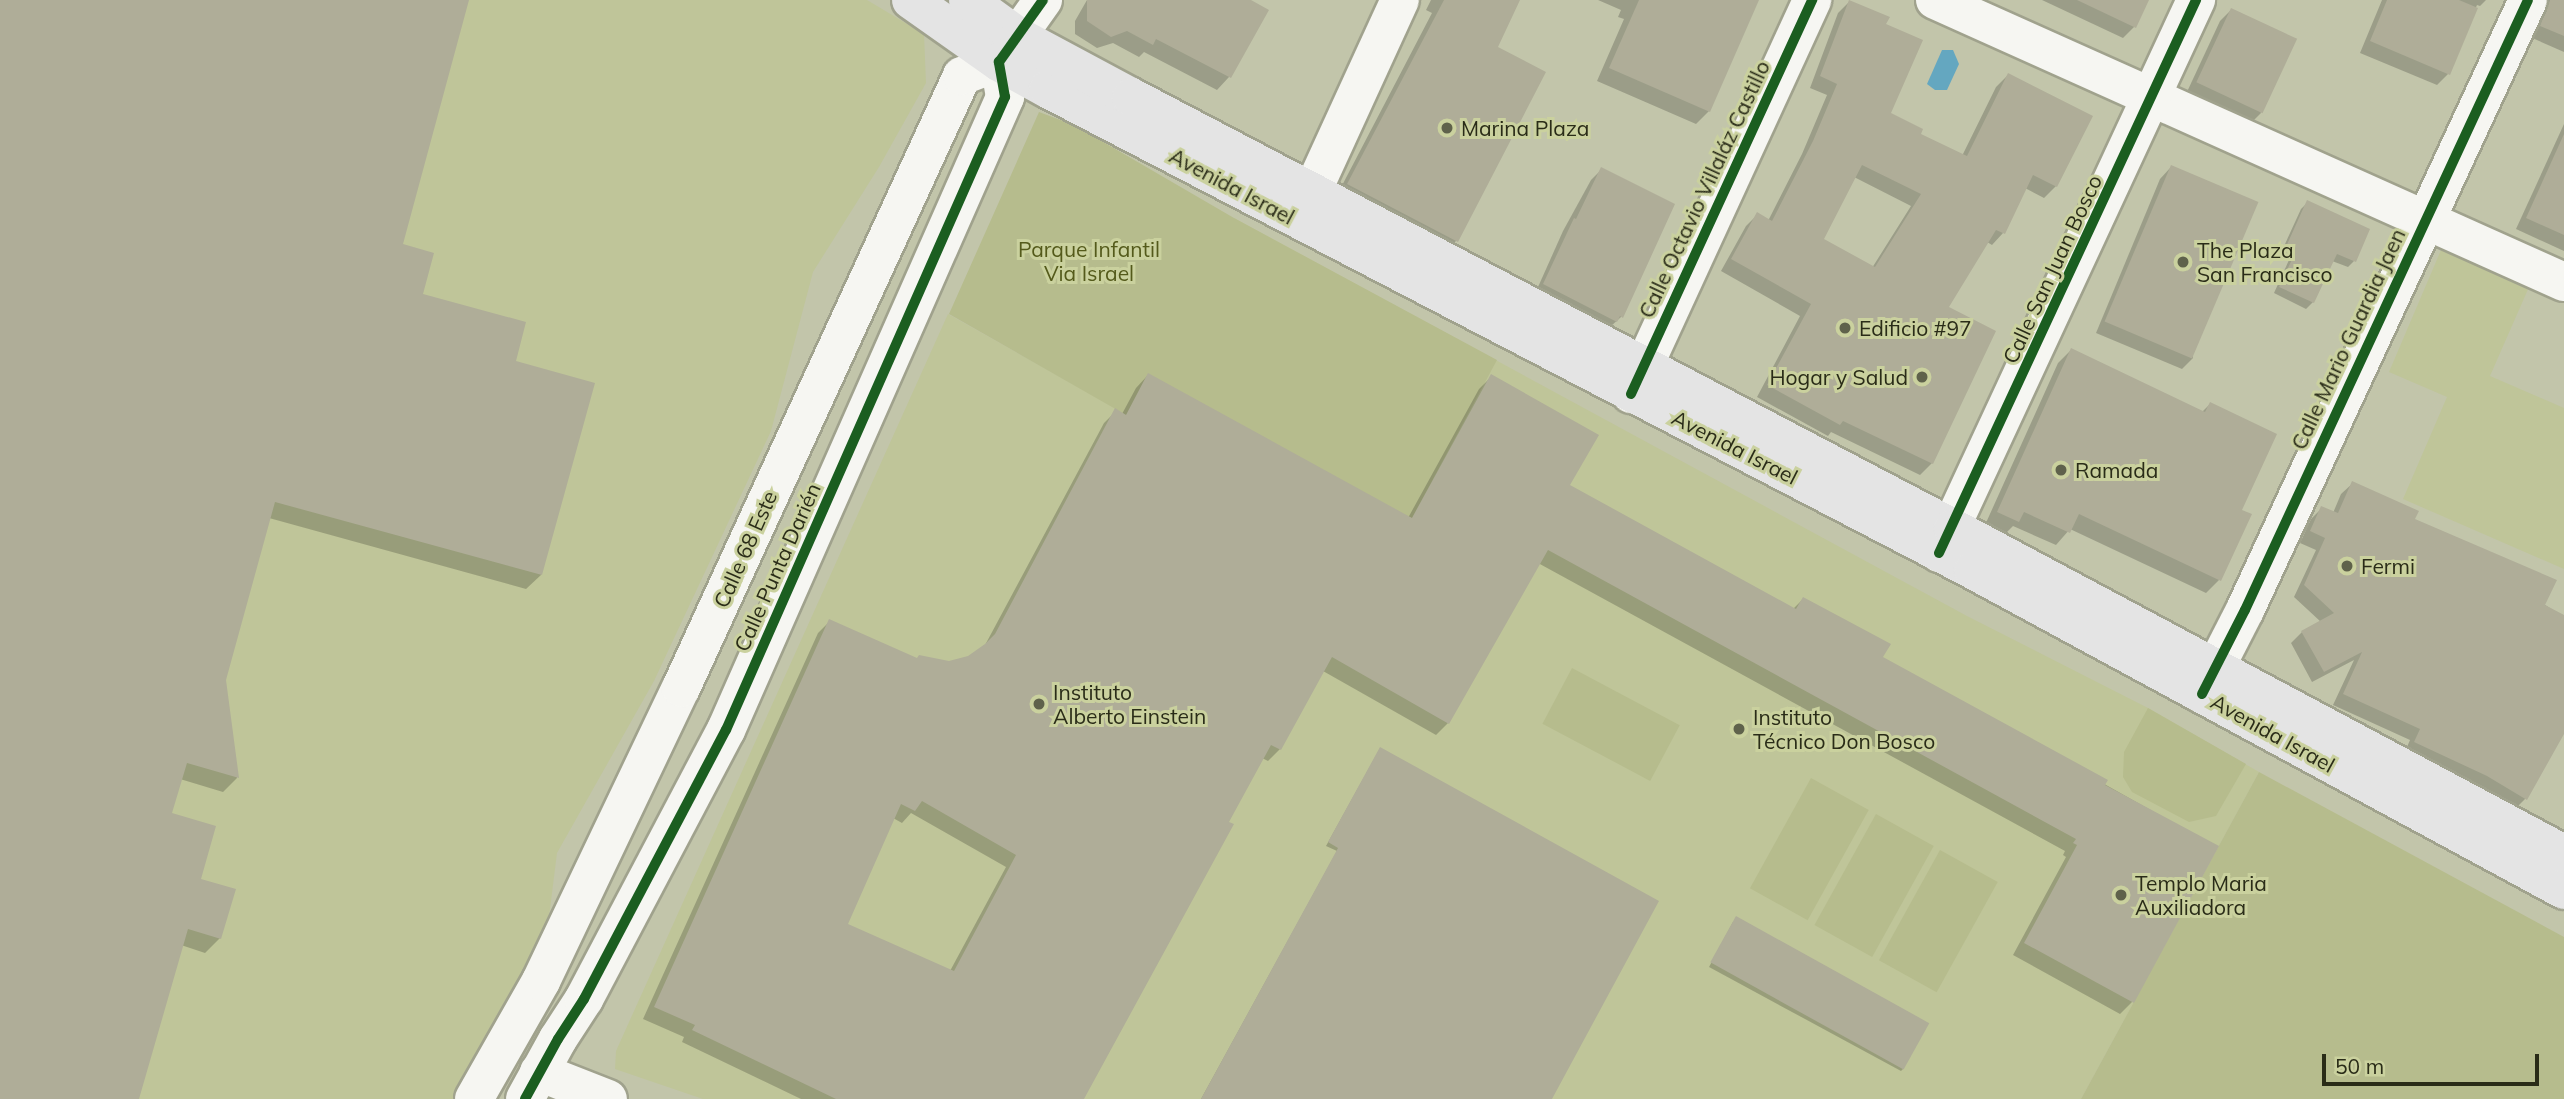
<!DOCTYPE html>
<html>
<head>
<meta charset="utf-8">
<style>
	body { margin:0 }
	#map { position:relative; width:2564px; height:1099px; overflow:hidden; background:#c2c5aa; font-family:Mulish,sans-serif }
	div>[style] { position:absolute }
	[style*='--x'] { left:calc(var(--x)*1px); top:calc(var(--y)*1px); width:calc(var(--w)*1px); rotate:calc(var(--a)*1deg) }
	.built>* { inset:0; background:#bfc599 }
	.green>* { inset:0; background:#b6bc8d; transform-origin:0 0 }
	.water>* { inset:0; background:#64a7c0 }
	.shadow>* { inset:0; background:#0003 }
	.building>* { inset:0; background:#afad98; transform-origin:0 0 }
	.roads { filter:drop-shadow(2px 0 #a0a28d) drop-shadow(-2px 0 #a0a28d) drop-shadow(0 2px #a0a28d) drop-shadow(0 -2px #a0a28d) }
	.minor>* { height:38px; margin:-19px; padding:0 19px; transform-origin:19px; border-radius:19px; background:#f6f6f2 }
	.major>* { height:38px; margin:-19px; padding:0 19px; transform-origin:19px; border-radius:19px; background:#e4e4e4 }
	.cycleway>* { height:10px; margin:-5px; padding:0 5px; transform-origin:5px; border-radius:5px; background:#1b5e20 }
	.dots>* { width:19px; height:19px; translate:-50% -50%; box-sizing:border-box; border:4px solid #cad19e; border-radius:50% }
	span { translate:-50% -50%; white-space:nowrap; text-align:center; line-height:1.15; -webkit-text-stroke:6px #cad19e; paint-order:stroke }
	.poi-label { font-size:21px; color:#2a2c18 }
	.left { translate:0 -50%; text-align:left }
	.right { translate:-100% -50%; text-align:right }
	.street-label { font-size:21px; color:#2a2c18 }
	.park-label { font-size:21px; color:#545a1b }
	.scale { position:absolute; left:2322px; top:1054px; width:217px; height:32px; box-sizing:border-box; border:4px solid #2a2c18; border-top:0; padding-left:9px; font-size:21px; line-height:24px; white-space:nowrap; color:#2a2c18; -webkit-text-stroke:5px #cad19e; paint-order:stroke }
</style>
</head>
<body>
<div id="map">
	<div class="built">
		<i style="clip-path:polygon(0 0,867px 0,924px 34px,926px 83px,879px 167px,813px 272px,771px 431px,654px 681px,557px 853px,541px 981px,474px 1099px,0 1099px)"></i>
		<i style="clip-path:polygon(1234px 218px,1967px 616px,2148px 708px,2259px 772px,2081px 1099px,703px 1099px,615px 1069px,616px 1051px,948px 314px,1126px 414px)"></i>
		<i style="clip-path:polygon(2441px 250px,2529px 287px,2490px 376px,2564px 408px,2564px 569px,2403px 499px,2447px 397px,2389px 372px)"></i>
	</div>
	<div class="green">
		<i style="clip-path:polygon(1039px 112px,1074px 125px,1234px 218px,1497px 360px,1412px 518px,1126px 415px,949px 314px)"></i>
		<i style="left:1572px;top:668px;width:122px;height:63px;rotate:28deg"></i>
		<i style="clip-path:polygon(2148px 708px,2246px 764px,2216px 816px,2189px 822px,2132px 792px,2123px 777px,2124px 752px)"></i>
		<i style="clip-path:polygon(2259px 772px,2564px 937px,2564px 1099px,2081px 1099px)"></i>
		<i style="left:1811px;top:778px;width:66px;height:126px;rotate:29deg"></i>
		<i style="left:1876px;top:814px;width:66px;height:127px;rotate:29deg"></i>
		<i style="left:1940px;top:850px;width:66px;height:126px;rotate:29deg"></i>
	</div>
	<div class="water">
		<i style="clip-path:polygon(1942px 50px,1953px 50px,1959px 64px,1947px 90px,1935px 90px,1927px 84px)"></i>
	</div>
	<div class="shadow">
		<i style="clip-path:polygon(0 0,467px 0,401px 246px,421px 295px,514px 362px,541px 575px,526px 589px,269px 518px,224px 680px,237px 778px,223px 792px,180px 779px,170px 814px,220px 938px,205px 953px,181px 945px,137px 1099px,0 1099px)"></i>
		<i style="clip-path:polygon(1087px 0,1247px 0,1229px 77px,1217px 90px,1144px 52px,1139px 57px,1113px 43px,1097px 48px,1075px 34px,1075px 21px)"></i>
		<i style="clip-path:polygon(1431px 0,1518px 0,1496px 47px,1456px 241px,1443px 253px,1336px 197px,1432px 13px,1426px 10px)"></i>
		<i style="clip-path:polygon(1598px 0,1757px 0,1709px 111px,1696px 124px,1597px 81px,1624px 19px,1618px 17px,1621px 10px)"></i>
		<i style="clip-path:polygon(2042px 0,2147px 0,2134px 27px,2123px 38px)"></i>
		<i style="clip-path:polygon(2382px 0,2486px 0,2480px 6px,2477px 5px,2448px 74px,2437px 85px,2360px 53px)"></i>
		<i style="clip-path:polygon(2542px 0,2564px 0,2564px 52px,2530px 37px)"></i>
		<i style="clip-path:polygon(evenodd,1850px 1px,1884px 25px,1889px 114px,1918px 135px,1962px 156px,1996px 87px,2008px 75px,2056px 186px,2044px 198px,2025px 188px,2003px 233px,1992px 245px,1987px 242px,1946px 307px,1932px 463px,1920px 475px,1831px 432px,1828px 436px,1757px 397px,1800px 316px,1721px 271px,1746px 226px,1758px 214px,1768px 221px,1802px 154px,1827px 95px,1810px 88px,1838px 13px,1850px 1px,1854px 177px,1911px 206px,1872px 268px,1821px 240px,1854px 177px)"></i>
		<i style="clip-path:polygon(2231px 10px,2261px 113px,2250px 124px,2186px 94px,2220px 21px)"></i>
		<i style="clip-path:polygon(2564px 124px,2564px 251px,2516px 229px)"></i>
		<i style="clip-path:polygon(2171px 167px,2193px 358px,2182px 369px,2096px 333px,2160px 179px)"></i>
		<i style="clip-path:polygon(1602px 169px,1621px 317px,1610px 327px,1534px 296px,1563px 231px,1591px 180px)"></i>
		<i style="clip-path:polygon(2307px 203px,2354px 261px,2348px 267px,2332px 261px,2313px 302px,2306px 309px,2274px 293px,2289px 260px,2280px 255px,2301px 209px)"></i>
		<i style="clip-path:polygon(2071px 350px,2202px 412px,2210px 404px,2219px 580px,2206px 593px,2070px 529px,2056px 545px,2013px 526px,2005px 534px,1985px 525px,2058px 363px)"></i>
		<i style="clip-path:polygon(evenodd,1148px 375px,1408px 518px,1479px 389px,1491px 377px,1567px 486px,1793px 609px,1803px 599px,1881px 658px,2216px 847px,2132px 1002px,2120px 1014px,2013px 955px,2066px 857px,2063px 855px,2065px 851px,1538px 563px,1448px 723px,1436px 735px,1323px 671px,1280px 749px,1268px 761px,1262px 758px,1082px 1099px,801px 1099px,682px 1042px,684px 1037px,643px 1019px,818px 633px,830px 621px,916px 660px,949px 663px,969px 658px,984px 647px,1104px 423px,1116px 411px,1122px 414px,1136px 388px,1148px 375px,911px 813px,1006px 867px,950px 971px,846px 925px,893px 818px,902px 823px,911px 813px)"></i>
		<i style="clip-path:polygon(2353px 483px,2564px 617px,2564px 730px,2525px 799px,2514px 810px,2404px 754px,2410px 740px,2333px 705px,2354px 660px,2312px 682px,2291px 643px,2302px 632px,2321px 622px,2294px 597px,2316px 550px,2300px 543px,2311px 519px,2322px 508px,2333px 513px,2341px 494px)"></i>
		<i style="clip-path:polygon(1378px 752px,1550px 1099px,1201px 1099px,1337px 851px,1326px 846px)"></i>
		<i style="clip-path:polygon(1733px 922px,1904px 1068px,1901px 1071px,1709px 967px)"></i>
	</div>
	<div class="building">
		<i style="clip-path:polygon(0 0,469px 0,403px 244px,434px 253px,423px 294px,526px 322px,516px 361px,595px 383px,542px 575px,275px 502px,226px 680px,239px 778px,187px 763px,172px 813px,216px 826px,201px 879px,236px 889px,221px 939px,188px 929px,139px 1099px,0 1099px)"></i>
		<i style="clip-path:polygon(1087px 0,1251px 0,1269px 10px,1231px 78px,1156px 39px,1153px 45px,1127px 31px,1111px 37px,1087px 21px)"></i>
		<i style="clip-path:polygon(1444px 0,1520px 0,1498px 47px,1546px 72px,1458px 242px,1347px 184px)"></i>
		<i style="clip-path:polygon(1639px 0,1759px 0,1710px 112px,1609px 68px)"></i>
		<i style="clip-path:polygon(evenodd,1849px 0,1890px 17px,1886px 24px,1923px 40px,1891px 113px,1923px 129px,1921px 134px,1967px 156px,2008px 73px,2093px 116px,2057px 187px,2033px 175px,2005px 234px,1996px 230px,1949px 307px,1996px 331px,1933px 464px,1843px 421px,1840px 425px,1767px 385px,1811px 304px,1731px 259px,1757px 212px,1772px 221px,1813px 141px,1837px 84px,1820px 76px,1849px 0,1862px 165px,1921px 194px,1875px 267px,1824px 239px,1862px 165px)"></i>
		<i style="clip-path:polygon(2077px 0,2149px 0,2136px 28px)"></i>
		<i style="clip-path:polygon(2387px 0,2459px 0,2478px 8px,2450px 75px,2370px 41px)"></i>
		<i style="clip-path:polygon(2550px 0,2564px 0,2564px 36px,2540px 26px)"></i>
		<i style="left:2231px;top:8px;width:73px;height:82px;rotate:25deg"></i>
		<i style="clip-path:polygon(2564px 134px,2564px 235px,2526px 218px)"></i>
		<i style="left:2171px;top:165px;width:95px;height:170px;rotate:23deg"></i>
		<i style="clip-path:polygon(1601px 167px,1675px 204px,1623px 318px,1620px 316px,1617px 322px,1543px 284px,1574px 218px,1576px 219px)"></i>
		<i style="clip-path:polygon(2307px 200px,2370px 229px,2356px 262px,2337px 254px,2314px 303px,2279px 287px,2295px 253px,2285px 249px)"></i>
		<i style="clip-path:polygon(2071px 348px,2205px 412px,2210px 402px,2277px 434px,2242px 510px,2252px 514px,2221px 581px,2079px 514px,2070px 533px,2024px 512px,2019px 522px,1997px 512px)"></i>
		<i style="clip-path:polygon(evenodd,1148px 373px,1412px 518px,1491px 374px,1599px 435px,1570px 485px,1796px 609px,1803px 597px,1891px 644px,1883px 657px,2108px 780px,2105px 785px,2219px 846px,2134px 1003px,2024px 943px,2077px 845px,2073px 843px,2076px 839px,1548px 550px,1449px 724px,1332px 657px,1281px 750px,1271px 745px,1229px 822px,1234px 824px,1084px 1099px,836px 1099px,692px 1030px,695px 1025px,654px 1007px,829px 619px,917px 658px,919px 655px,949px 661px,968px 656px,985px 644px,995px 634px,1115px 408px,1126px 415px,1148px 373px,922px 801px,1016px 855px,954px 971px,848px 924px,901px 804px,915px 811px,922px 801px)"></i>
		<i style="clip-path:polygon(2352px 481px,2419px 511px,2415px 519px,2557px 580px,2545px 605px,2564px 615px,2564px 734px,2527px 800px,2487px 776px,2414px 742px,2420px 729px,2343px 694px,2362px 652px,2324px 672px,2301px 631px,2334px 613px,2304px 585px,2325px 538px,2310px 531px,2321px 506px,2338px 513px)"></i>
		<i style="clip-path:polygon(1380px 747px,1659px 901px,1552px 1099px,1201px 1099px,1338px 848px,1328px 842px)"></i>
		<i style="left:1736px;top:916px;width:221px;height:53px;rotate:29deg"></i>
	</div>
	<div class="roads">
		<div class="minor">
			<i style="--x:1935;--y:0;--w:689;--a:24.15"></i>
			<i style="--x:1312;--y:192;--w:211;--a:-65.4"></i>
			<i style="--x:1631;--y:394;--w:434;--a:-65.3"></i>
			<i style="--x:1939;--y:553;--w:610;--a:-65.07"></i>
			<i style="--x:2202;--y:694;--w:94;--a:-62.9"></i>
			<i style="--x:2245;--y:610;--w:672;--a:-65.11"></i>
			<i style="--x:539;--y:1072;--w:74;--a:21.4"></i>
			<i style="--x:474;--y:1099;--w:136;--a:-60.4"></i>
			<i style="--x:541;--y:981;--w:325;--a:-64.5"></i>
			<i style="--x:681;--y:688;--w:673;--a:-65.34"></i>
			<i style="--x:962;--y:76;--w:40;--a:-21"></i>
			<i style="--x:525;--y:1099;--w:68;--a:-61.2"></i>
			<i style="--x:558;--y:1039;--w:48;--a:-57"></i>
			<i style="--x:584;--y:999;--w:304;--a:-62.2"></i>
			<i style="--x:726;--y:730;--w:692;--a:-66.21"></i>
			<i style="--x:1005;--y:97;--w:36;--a:-100"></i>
			<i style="--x:999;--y:62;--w:76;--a:-54.6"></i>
		</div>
		<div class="major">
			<i style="--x:911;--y:0;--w:108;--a:35.2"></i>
			<i style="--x:999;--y:62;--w:56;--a:28.9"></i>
			<i style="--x:1048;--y:89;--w:1043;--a:27.47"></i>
			<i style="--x:1973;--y:570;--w:672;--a:28.43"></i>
			<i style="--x:968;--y:0;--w:63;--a:36"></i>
			<i style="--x:1019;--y:37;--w:127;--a:28.2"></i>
			<i style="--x:1131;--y:97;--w:928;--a:27.67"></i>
			<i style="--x:1953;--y:528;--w:693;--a:28.08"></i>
		</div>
	</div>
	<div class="cycleway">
		<i style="--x:1631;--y:394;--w:434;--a:-65.3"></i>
		<i style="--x:1939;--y:553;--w:610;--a:-65.07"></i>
		<i style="--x:2202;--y:694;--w:94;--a:-62.9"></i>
		<i style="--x:2245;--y:610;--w:672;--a:-65.11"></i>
		<i style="--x:525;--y:1099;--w:68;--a:-61.2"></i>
		<i style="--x:558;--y:1039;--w:48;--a:-57"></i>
		<i style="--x:584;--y:999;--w:304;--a:-62.2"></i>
		<i style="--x:726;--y:730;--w:692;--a:-66.21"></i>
		<i style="--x:1005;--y:97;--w:36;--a:-100"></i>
		<i style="--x:999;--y:62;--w:76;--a:-54.6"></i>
	</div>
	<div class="dots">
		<i style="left:1447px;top:128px;background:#5f624b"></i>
		<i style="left:2183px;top:262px;background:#5f624b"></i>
		<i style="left:1845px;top:328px;background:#5f624b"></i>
		<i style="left:1922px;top:377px;background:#5f624b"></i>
		<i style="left:2061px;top:470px;background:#5f624b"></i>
		<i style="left:2347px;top:566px;background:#5f624b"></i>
		<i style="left:1039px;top:704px;background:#5f624b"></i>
		<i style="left:1739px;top:729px;background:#5f624b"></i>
		<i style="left:2121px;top:895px;background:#5f624b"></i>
	</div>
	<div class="poi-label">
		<span class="left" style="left:1461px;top:128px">Marina Plaza</span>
		<span class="left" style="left:2197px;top:262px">The Plaza<br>San Francisco</span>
		<span class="left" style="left:1859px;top:328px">Edificio #97</span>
		<span class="right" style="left:1908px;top:377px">Hogar y Salud</span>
		<span class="left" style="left:2075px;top:470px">Ramada</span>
		<span class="left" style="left:2361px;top:566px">Fermi</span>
		<span class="left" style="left:1053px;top:704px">Instituto<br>Alberto Einstein</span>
		<span class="left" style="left:1753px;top:729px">Instituto<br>Técnico Don Bosco</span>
		<span class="left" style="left:2135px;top:895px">Templo Maria<br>Auxiliadora</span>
	</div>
	<div class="street-label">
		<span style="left:1232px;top:186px;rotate:28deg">Avenida Israel</span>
		<span style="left:1704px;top:189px;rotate:-65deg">Calle Octavio Villaláz Castillo</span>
		<span style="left:2052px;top:269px;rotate:-65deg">Calle San Juan Bosco</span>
		<span style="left:2348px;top:339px;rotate:-65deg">Calle Mario Guardia Jaen</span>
		<span style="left:1735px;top:447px;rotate:27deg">Avenida Israel</span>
		<span style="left:745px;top:549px;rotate:-66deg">Calle 68 Este</span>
		<span style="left:777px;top:567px;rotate:-66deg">Calle Punta Darién</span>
		<span style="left:2273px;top:733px;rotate:29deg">Avenida Israel</span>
	</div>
	<div class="park-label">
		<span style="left:1089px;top:261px">Parque Infantil<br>Via Israel</span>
	</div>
	<div class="scale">50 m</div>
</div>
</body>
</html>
